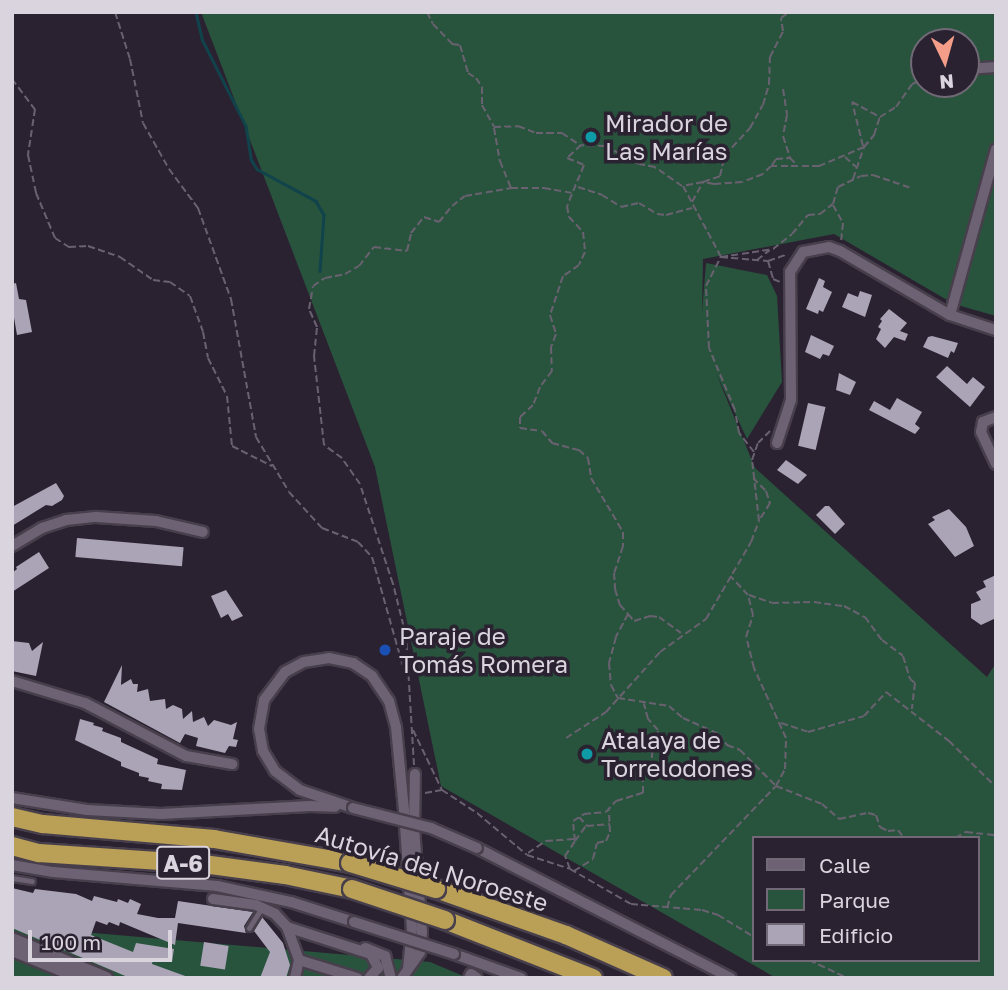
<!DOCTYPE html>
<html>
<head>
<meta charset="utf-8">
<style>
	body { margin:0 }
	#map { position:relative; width:1008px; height:990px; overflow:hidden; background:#2b2231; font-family:"Golos Text",sans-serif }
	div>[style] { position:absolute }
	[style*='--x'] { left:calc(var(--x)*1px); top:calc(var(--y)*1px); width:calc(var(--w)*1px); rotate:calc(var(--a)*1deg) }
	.green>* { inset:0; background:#28543e }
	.stream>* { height:2.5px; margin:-1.25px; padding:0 1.25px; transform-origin:1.25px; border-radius:1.25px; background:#10434b }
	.building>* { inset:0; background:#aba4b7; transform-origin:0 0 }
	.path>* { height:2px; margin-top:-1px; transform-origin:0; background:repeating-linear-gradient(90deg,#69616f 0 7px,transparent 0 10.5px) }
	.roads { filter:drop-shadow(2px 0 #473f4b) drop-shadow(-2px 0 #473f4b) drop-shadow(0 2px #473f4b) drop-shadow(0 -2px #473f4b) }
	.service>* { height:5px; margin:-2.5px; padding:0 2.5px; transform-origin:2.5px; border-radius:2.5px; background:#6c6273 }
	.minor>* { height:10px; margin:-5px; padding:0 5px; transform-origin:5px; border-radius:5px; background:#6c6273 }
	.tertiary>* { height:12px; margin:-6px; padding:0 6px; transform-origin:6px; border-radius:6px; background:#6c6273 }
	.motorway>* { height:18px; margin:-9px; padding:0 9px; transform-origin:9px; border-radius:9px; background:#ba9f56 }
	.bridges { filter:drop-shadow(2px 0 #473f4b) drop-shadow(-2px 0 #473f4b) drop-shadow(0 2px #473f4b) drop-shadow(0 -2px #473f4b) }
	.minor-bridge>* { height:10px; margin:-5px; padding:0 5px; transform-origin:5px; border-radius:5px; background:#6c6273 }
	.motorway-bridge>* { height:18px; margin:-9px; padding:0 9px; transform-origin:9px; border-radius:9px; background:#ba9f56 }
	.dots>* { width:19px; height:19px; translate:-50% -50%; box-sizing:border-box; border:4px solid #2b2231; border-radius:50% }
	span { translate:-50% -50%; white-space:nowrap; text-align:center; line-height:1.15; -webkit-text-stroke:7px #2b2231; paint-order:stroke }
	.shield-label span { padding:2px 5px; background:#2b2231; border:2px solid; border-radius:5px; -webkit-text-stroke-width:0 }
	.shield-label { font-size:23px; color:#dad4de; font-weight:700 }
	.poi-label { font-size:24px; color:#dad4de }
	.left { translate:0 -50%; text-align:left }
	.street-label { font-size:24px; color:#dad4de }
	.frame { position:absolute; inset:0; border:14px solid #dad4de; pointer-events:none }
	.legend { position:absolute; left:752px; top:836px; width:228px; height:126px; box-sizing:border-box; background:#2b2231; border:2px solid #716976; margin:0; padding:9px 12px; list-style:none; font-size:21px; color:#dad4de }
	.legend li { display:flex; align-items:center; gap:14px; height:35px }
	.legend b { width:35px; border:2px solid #716976 }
	.north { position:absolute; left:910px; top:28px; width:70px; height:70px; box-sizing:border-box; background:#2b2231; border:2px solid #716976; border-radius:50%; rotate:175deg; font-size:19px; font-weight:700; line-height:28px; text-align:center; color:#dad4de }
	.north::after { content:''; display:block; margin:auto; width:24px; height:32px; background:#f49e8a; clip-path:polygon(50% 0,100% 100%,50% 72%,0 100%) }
	.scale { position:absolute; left:28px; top:930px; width:144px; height:32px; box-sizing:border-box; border:4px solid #dad4de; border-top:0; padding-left:9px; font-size:21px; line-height:24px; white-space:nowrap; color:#dad4de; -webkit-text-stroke:5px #2b2231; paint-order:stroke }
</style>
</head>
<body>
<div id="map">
	<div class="green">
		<i style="clip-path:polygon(evenodd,201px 12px,996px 12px,996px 316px,954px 304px,834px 234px,703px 259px,702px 313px,706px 263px,767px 275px,777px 296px,782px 382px,747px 439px,716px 373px,755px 468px,987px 677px,996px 663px,996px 978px,776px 978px,441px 786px,375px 467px,201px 12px,924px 42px,966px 42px,966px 84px,924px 84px,924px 42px,201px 12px,754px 838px,978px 838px,978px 960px,754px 960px,754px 838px)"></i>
		<i style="clip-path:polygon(12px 926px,430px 962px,468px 978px,12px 978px)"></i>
	</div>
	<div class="stream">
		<i style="--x:196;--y:12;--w:28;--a:77"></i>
		<i style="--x:202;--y:39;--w:97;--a:63.2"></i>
		<i style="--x:246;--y:126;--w:33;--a:81"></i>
		<i style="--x:251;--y:159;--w:12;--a:59"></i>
		<i style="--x:257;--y:169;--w:67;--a:28.5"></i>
		<i style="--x:316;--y:201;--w:16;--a:60"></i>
		<i style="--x:324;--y:215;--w:56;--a:94.1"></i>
	</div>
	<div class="building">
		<i style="clip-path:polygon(819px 278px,825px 281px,823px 287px,832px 292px,823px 312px,819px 310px,818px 314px,806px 309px)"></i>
		<i style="clip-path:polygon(16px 283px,19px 299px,26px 300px,32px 332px,17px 335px,12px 306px,12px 284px)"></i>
		<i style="clip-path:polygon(860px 291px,872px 295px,865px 317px,842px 307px,848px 293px,858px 297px)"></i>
		<i style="clip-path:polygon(889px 309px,907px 323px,900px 331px,908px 334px,905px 341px,894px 337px,885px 348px,876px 339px,881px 329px,878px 327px,882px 321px,880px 319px)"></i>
		<i style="clip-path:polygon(811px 335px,834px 346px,829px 356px,823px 354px,820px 359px,805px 352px)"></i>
		<i style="clip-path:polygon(932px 336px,958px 343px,954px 353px,951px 351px,948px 358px,923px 347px,928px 337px)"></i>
		<i style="clip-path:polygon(947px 366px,967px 384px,973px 377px,985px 387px,970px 407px,936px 377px)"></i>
		<i style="clip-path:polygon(839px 373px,856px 382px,850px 395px,836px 390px)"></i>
		<i style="clip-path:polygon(897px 398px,922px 412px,915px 424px,920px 428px,915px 434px,869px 410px,874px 401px,890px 410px)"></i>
		<i style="left:808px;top:403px;width:18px;height:44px;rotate:13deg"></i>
		<i style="clip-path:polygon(786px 460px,807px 475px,798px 484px,777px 470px)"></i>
		<i style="clip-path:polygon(56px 483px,64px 496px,62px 500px,52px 506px,46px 505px,12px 526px,12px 507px)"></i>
		<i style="clip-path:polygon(825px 506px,829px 506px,845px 524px,835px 534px,816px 515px)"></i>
		<i style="clip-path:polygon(949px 509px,966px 527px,974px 546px,955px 557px,928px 524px,935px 520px,932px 517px)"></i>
		<i style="left:77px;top:538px;width:107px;height:19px;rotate:5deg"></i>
		<i style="clip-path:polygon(39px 552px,49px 568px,12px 592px,12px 573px,17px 569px,16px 567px)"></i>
		<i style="clip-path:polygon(996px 575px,996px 618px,981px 625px,971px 618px,971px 604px,981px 600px,976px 592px,986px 587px,983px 581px)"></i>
		<i style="clip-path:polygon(226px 590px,243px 616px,232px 621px,228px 614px,221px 618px,211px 596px)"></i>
		<i style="clip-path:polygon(12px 641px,29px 643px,32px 651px,43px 642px,36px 676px,12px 671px)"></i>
		<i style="clip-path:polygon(122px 665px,121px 685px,131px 679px,133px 684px,138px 684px,137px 692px,148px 689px,150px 701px,165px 699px,166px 709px,173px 705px,182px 709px,183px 719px,192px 711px,193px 722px,204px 717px,208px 726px,214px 720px,231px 725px,237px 722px,233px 739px,238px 740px,236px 747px,229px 746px,225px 753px,196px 746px,198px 738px,185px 734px,180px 743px,104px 702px)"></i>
		<i style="clip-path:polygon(80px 719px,94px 723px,93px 725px,103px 728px,102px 731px,121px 738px,121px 742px,158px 759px,157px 764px,186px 770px,182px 790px,161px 789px,162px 784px,148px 781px,149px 778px,139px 776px,139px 773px,121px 766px,121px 762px,75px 740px)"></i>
		<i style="clip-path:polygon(12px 888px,33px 893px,35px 889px,76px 894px,92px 901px,94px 896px,117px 902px,118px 899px,128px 903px,130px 899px,141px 904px,137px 914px,158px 918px,175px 918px,178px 901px,253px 912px,244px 926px,246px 933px,178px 923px,175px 945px,120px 922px,119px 926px,109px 922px,107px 925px,96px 921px,91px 935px,133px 952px,136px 943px,174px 949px,172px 962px,153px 959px,152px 964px,188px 977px,130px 978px,12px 928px)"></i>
		<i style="clip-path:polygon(262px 917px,283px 943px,290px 965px,286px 978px,260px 978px,270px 952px,254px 931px)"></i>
		<i style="left:204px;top:942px;width:25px;height:24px;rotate:9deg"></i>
	</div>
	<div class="path">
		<i style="--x:115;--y:12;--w:49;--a:72.3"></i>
		<i style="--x:130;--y:59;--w:65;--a:78.5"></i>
		<i style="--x:143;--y:123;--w:53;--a:60.5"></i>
		<i style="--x:169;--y:169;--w:49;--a:53.4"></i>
		<i style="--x:198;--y:208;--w:97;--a:70.1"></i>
		<i style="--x:231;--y:299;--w:140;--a:79.7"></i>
		<i style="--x:256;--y:437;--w:64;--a:59"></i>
		<i style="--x:289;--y:492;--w:49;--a:47.5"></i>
		<i style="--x:322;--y:528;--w:39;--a:21"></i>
		<i style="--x:358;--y:542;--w:21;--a:47"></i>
		<i style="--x:372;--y:557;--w:125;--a:74.2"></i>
		<i style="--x:427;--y:12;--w:13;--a:63"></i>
		<i style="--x:433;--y:24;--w:28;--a:46"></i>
		<i style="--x:452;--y:44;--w:8;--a:7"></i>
		<i style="--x:460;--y:45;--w:29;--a:74"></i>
		<i style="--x:468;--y:73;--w:9;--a:32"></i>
		<i style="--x:476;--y:78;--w:11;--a:56"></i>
		<i style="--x:482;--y:87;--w:18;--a:90"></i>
		<i style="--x:482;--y:105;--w:25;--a:61"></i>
		<i style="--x:494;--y:127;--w:24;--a:-2"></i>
		<i style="--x:518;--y:126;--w:19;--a:21"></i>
		<i style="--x:536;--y:133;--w:26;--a:0"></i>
		<i style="--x:562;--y:133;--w:22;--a:34"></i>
		<i style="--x:12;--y:79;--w:38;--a:53"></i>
		<i style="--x:35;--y:109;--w:47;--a:98.7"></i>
		<i style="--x:28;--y:155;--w:39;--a:78"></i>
		<i style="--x:36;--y:193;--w:49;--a:67.1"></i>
		<i style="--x:55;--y:238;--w:17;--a:33"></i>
		<i style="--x:69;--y:247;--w:19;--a:-3"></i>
		<i style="--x:88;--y:246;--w:34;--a:19"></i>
		<i style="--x:120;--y:257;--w:40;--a:34.9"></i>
		<i style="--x:153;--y:280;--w:17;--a:7"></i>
		<i style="--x:170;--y:282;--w:24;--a:35"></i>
		<i style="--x:190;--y:296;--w:38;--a:70"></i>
		<i style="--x:203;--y:332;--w:26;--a:79"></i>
		<i style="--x:208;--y:358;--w:42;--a:63.4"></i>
		<i style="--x:227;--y:396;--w:50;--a:84.3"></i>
		<i style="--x:232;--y:446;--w:45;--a:26.6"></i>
		<i style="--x:783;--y:89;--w:26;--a:81"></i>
		<i style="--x:787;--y:115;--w:21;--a:101"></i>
		<i style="--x:783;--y:136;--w:23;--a:72"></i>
		<i style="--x:790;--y:158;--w:8;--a:45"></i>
		<i style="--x:494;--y:128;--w:34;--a:80"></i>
		<i style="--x:500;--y:161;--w:29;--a:68"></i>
		<i style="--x:863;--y:146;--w:45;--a:-104"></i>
		<i style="--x:852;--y:102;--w:32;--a:28"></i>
		<i style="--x:864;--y:147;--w:49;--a:157.1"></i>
		<i style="--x:819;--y:166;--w:48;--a:180"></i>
		<i style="--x:771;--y:166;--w:11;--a:135"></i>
		<i style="--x:763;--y:174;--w:22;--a:159"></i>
		<i style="--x:742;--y:182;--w:28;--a:176"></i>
		<i style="--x:714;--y:184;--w:11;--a:-170"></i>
		<i style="--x:703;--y:182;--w:21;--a:169"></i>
		<i style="--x:682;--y:186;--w:33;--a:-145"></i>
		<i style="--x:655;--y:167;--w:16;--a:-169"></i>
		<i style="--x:639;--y:164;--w:38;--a:-152"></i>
		<i style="--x:605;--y:146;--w:24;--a:-178"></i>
		<i style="--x:581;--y:145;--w:19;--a:137"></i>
		<i style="--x:567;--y:158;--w:18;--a:22"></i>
		<i style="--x:584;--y:165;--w:44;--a:112.5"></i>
		<i style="--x:567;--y:206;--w:11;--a:80"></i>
		<i style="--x:569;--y:217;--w:21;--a:47"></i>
		<i style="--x:583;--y:232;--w:20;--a:84"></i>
		<i style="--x:585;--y:252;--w:14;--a:115"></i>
		<i style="--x:579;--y:265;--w:19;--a:145"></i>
		<i style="--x:563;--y:276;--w:41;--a:108.4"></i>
		<i style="--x:550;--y:315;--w:20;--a:72"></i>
		<i style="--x:556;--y:334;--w:14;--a:111"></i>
		<i style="--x:551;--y:347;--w:24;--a:88"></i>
		<i style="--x:552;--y:371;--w:20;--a:127"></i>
		<i style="--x:540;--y:387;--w:19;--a:111"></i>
		<i style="--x:533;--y:405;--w:18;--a:137"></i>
		<i style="--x:520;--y:417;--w:11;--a:90"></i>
		<i style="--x:520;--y:428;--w:22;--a:8"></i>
		<i style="--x:542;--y:431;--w:16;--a:50"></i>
		<i style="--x:552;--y:443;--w:28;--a:15"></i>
		<i style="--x:579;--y:450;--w:12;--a:42"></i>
		<i style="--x:588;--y:458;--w:20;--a:81"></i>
		<i style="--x:591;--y:478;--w:63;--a:59.3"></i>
		<i style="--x:623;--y:532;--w:14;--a:90"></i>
		<i style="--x:623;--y:546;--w:28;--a:108"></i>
		<i style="--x:614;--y:573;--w:16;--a:86"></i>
		<i style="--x:615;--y:589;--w:17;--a:73"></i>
		<i style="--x:620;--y:605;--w:12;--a:48"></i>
		<i style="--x:628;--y:614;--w:26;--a:118"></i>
		<i style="--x:616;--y:637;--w:27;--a:105"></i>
		<i style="--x:609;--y:663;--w:22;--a:85"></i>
		<i style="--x:611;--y:685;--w:15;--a:62"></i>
		<i style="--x:618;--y:698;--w:52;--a:8.9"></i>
		<i style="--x:669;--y:706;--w:18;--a:41"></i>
		<i style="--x:683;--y:718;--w:39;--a:24"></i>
		<i style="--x:719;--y:734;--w:14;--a:54"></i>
		<i style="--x:727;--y:745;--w:14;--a:21"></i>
		<i style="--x:740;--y:750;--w:51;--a:45"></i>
		<i style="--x:776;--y:786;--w:49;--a:21.4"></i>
		<i style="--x:822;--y:804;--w:23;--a:41"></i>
		<i style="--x:839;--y:819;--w:30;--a:-12"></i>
		<i style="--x:868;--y:813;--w:8;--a:14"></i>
		<i style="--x:876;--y:815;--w:13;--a:72"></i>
		<i style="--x:880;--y:827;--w:9;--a:27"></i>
		<i style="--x:888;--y:831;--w:10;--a:-6"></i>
		<i style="--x:898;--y:830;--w:10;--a:53"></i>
		<i style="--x:845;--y:157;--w:15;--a:42"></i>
		<i style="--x:772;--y:165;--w:7;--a:-56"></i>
		<i style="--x:776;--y:159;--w:14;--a:-4"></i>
		<i style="--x:853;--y:179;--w:34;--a:-71"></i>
		<i style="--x:864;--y:147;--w:16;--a:-50"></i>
		<i style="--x:874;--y:135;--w:19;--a:-72"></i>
		<i style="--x:880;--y:117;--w:19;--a:-32"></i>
		<i style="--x:896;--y:107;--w:28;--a:-55"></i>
		<i style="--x:912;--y:84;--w:9;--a:-21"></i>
		<i style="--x:920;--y:81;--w:9;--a:-63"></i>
		<i style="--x:683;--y:186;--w:81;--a:61.8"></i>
		<i style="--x:721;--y:257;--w:47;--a:4.9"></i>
		<i style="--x:768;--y:261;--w:19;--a:74"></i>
		<i style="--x:773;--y:279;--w:8;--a:23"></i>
		<i style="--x:578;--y:187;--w:25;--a:18"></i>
		<i style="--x:602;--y:195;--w:22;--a:32"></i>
		<i style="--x:621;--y:207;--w:18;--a:-13"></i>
		<i style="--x:639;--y:203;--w:21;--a:31"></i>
		<i style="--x:657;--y:214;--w:9;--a:6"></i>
		<i style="--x:666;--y:215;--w:27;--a:-15"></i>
		<i style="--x:692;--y:202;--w:23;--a:-61"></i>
		<i style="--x:703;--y:182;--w:18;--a:-19"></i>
		<i style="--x:720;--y:176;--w:22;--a:-77"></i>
		<i style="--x:725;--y:155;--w:37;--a:-47"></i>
		<i style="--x:750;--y:128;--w:26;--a:-61"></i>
		<i style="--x:763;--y:105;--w:22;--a:-74"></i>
		<i style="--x:769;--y:84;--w:27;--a:-88"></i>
		<i style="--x:770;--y:57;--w:29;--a:-63"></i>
		<i style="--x:783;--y:31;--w:13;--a:-99"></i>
		<i style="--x:781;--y:18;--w:10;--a:-37"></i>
		<i style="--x:833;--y:205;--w:21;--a:61"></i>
		<i style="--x:843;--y:223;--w:18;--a:96"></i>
		<i style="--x:757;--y:260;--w:16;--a:-38"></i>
		<i style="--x:768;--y:261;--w:21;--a:-19"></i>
		<i style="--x:754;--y:452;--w:24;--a:-128"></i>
		<i style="--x:739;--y:433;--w:23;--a:-100"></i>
		<i style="--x:735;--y:410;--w:67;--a:-112.8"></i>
		<i style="--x:709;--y:348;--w:62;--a:-92.8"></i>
		<i style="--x:706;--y:286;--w:33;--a:-63"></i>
		<i style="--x:721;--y:257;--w:53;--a:-8.7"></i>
		<i style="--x:773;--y:249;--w:24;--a:-38"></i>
		<i style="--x:792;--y:234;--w:25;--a:-50"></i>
		<i style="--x:808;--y:215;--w:12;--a:-5"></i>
		<i style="--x:820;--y:214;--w:16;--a:-38"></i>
		<i style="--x:833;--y:204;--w:18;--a:-74"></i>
		<i style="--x:838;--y:187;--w:25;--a:-26"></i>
		<i style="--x:861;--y:176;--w:12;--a:-5"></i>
		<i style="--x:873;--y:175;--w:40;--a:18.9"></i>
		<i style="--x:753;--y:478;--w:18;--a:45"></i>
		<i style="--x:766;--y:491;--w:13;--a:72"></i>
		<i style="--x:770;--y:503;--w:19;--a:122"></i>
		<i style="--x:749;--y:595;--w:24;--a:19"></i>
		<i style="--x:772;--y:603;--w:42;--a:-1.4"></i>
		<i style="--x:814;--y:602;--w:30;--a:8"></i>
		<i style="--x:844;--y:606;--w:24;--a:28"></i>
		<i style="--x:865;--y:617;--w:29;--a:54"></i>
		<i style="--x:882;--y:640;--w:26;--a:37"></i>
		<i style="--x:903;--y:656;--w:24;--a:73"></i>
		<i style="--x:910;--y:679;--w:6;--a:39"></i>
		<i style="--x:915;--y:683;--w:26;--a:97"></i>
		<i style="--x:628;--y:614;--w:9;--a:49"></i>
		<i style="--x:634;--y:621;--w:17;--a:-17"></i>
		<i style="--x:650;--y:616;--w:9;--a:6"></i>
		<i style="--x:659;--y:617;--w:27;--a:36"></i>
		<i style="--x:781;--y:723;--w:28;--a:18"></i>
		<i style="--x:808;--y:732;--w:58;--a:-15.9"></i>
		<i style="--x:864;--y:716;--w:33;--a:-47"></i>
		<i style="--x:886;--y:692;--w:80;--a:37.9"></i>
		<i style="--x:949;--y:741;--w:66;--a:44.4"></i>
		<i style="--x:413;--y:730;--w:67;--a:64.2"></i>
		<i style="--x:566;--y:738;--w:48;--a:-33"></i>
		<i style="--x:606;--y:712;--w:81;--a:-48"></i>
		<i style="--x:660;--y:652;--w:57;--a:-35.7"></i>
		<i style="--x:706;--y:619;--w:89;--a:-59.7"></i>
		<i style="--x:751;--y:542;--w:22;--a:-69"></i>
		<i style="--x:759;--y:521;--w:61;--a:-96.5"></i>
		<i style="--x:752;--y:460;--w:18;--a:-71"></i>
		<i style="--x:758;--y:443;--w:17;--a:-45"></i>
		<i style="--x:414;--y:765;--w:129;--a:-93.5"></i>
		<i style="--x:406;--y:636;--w:54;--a:-104"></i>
		<i style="--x:393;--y:584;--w:105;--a:-108.3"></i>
		<i style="--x:360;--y:484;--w:32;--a:-125"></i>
		<i style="--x:342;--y:458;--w:22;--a:-144"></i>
		<i style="--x:324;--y:445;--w:90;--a:-96.4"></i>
		<i style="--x:314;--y:356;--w:29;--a:-84"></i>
		<i style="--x:317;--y:327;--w:20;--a:-114"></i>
		<i style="--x:309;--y:309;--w:23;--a:-80"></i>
		<i style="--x:313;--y:286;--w:14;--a:-34"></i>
		<i style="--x:325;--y:278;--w:20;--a:-11"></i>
		<i style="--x:345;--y:274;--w:16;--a:-30"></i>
		<i style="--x:359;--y:266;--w:24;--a:-52"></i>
		<i style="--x:374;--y:247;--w:33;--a:7"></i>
		<i style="--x:407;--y:251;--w:18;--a:-77"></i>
		<i style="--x:411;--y:233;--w:21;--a:-51"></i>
		<i style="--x:424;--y:217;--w:16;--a:18"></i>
		<i style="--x:439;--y:222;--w:21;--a:-51"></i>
		<i style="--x:452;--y:206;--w:16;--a:-38"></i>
		<i style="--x:465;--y:196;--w:47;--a:-9.9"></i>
		<i style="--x:511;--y:188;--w:33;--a:0"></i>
		<i style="--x:544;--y:188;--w:28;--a:10"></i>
		<i style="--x:425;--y:793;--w:17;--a:-10"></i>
		<i style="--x:442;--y:790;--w:42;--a:33.3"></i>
		<i style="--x:477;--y:813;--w:65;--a:40"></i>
		<i style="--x:527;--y:855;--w:45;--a:18"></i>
		<i style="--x:570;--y:869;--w:70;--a:29.8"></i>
		<i style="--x:631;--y:904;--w:71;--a:4.8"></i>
		<i style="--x:702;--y:910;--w:17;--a:17"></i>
		<i style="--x:718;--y:915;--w:42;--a:31.4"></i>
		<i style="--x:579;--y:817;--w:12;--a:48"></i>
		<i style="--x:587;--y:826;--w:23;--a:-5"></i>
		<i style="--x:955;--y:838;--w:13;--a:-29"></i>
		<i style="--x:966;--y:832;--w:30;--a:6"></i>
		<i style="--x:575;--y:841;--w:19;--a:-54"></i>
		<i style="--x:528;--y:853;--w:22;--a:-34"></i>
		<i style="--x:546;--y:841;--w:28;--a:-4"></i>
		<i style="--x:570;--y:869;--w:14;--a:-111"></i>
		<i style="--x:565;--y:856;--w:18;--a:-56"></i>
		<i style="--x:575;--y:841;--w:20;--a:-96"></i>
		<i style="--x:573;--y:821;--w:13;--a:-32"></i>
		<i style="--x:584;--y:814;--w:22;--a:-5"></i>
		<i style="--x:606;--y:812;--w:15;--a:-48"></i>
		<i style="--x:616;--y:801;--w:28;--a:-17"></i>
		<i style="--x:643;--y:793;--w:16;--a:-90"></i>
		<i style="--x:643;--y:777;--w:11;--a:-52"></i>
		<i style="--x:650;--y:768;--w:20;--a:-81"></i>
		<i style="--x:653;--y:748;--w:11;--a:-63"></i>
		<i style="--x:658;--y:738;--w:8;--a:-90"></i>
		<i style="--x:658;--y:730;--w:15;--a:-132"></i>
		<i style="--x:648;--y:719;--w:16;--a:-105"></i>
		<i style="--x:574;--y:871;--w:22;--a:-32"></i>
		<i style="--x:593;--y:859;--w:16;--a:-76"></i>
		<i style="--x:597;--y:843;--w:9;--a:-13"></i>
		<i style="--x:606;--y:841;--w:10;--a:-66"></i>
		<i style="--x:610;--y:832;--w:22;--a:-93"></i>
		<i style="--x:667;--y:908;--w:14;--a:-73"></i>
		<i style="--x:671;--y:895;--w:151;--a:-46.1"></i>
		<i style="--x:776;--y:786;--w:19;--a:-62"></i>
		<i style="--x:785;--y:769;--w:31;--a:-88"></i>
		<i style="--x:786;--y:738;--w:77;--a:-114.6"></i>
		<i style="--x:754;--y:668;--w:32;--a:-104"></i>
		<i style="--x:746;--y:637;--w:23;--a:-72"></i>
		<i style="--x:753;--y:615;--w:21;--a:-104"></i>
		<i style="--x:748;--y:595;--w:26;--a:-133"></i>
		<i style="--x:809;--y:960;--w:42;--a:25.3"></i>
	</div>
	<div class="roads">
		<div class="service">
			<i style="--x:12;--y:878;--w:20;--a:9"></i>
			<i style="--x:249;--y:928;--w:25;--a:-58"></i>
		</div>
		<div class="minor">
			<i style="--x:966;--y:69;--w:30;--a:-4"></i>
			<i style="--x:950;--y:315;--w:172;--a:-74.5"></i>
			<i style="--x:996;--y:417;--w:14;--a:159"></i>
			<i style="--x:983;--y:422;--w:10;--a:101"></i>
			<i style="--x:981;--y:432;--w:35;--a:65"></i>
			<i style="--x:777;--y:443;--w:45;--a:-72"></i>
			<i style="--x:791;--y:400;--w:128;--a:-90.4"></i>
			<i style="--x:790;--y:272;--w:24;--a:-57"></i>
			<i style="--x:803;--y:252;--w:26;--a:-11"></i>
			<i style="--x:829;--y:247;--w:12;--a:20"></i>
			<i style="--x:840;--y:251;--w:127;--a:30.2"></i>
			<i style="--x:950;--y:315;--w:48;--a:18.1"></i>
			<i style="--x:12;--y:546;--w:35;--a:-31"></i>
			<i style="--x:42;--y:528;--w:25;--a:-18"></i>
			<i style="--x:66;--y:520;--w:30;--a:-6"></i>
			<i style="--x:96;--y:517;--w:60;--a:3.8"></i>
			<i style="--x:156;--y:521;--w:48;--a:13.2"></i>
			<i style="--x:12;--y:681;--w:76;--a:16.8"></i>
			<i style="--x:85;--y:703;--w:114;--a:27.7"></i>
			<i style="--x:186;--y:756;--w:47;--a:9.9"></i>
			<i style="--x:12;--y:798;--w:76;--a:9.1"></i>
			<i style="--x:87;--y:810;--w:74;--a:3.1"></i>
			<i style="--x:161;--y:814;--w:149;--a:-3.1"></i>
			<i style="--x:310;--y:806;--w:25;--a:2"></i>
			<i style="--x:353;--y:808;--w:56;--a:-161.2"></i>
			<i style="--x:300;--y:790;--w:31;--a:-143"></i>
			<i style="--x:275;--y:771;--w:23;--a:-121"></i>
			<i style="--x:263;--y:751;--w:22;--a:-100"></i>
			<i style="--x:259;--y:729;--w:29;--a:-80"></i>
			<i style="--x:264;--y:700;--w:35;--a:-53"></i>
			<i style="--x:285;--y:672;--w:21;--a:-28"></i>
			<i style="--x:304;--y:662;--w:25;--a:-9"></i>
			<i style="--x:329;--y:658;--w:25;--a:12"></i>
			<i style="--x:353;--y:663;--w:23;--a:34"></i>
			<i style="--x:372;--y:676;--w:30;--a:56"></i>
			<i style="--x:389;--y:701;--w:27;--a:75"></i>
			<i style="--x:396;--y:727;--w:83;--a:84.5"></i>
			<i style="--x:404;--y:810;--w:119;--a:86.2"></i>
			<i style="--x:412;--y:929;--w:40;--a:95.7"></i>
			<i style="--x:477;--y:848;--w:285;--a:27.1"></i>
			<i style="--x:12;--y:865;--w:42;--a:9.7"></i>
			<i style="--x:53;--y:872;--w:165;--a:4.9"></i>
			<i style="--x:217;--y:886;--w:76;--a:12.2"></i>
			<i style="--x:291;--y:902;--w:66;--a:17.6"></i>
			<i style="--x:213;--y:899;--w:43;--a:7.9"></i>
			<i style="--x:256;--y:905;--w:21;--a:25"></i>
			<i style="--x:275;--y:914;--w:18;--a:47"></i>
			<i style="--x:287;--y:927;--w:35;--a:70"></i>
			<i style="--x:299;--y:960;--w:18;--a:103"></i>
			<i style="--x:287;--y:927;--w:88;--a:17.8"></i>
			<i style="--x:371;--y:954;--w:16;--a:63"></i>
			<i style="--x:378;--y:968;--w:13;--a:132"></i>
			<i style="--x:365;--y:948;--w:22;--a:22"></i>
			<i style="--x:385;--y:956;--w:23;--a:75"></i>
			<i style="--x:454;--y:954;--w:71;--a:19.7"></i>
			<i style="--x:299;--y:960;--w:61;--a:17.2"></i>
			<i style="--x:402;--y:978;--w:32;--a:-55"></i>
			<i style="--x:420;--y:952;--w:20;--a:-84"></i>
			<i style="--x:422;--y:932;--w:103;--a:-94.4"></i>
			<i style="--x:414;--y:829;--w:55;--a:-89"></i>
			<i style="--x:469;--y:978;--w:4;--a:-63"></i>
			<i style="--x:471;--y:974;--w:7;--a:34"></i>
		</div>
		<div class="tertiary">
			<i style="--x:12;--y:939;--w:102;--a:22.5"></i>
			<i style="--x:12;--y:950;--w:74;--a:22.1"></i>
		</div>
		<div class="motorway">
			<i style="--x:12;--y:817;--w:32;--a:13"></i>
			<i style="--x:43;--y:824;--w:172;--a:5"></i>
			<i style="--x:214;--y:839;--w:138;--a:10"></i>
			<i style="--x:12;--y:846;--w:28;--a:15"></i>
			<i style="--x:39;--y:853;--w:164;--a:3.8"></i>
			<i style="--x:203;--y:864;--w:83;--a:7.6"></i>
			<i style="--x:285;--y:875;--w:68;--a:11.8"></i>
			<i style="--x:436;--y:889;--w:138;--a:19.5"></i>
			<i style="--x:566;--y:935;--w:106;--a:23.9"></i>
			<i style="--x:445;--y:920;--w:159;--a:21.4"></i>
		</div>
	</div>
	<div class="bridges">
		<div class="minor-bridge">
			<i style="--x:353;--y:808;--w:81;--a:14.4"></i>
			<i style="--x:431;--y:828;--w:50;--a:23.5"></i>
			<i style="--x:354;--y:922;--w:105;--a:17.7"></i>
		</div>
		<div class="motorway-bridge">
			<i style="--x:350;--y:863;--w:90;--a:16.8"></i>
			<i style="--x:352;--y:889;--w:98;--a:18.4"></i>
		</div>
	</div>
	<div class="dots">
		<i style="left:591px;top:137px;background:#0f9aa8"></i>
		<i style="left:385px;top:650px;background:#1a4fb4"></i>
		<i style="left:587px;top:754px;background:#0f9aa8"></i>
	</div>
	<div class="shield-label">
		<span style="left:183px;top:863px">A-6</span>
	</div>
	<div class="poi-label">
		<span class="left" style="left:605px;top:137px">Mirador de<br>Las Marías</span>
		<span class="left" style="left:399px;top:650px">Paraje de<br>Tomás Romera</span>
		<span class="left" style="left:601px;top:754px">Atalaya de<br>Torrelodones</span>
	</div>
	<div class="street-label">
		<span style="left:432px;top:868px;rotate:17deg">Autovía del Noroeste</span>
	</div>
	<div class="frame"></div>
	<ul class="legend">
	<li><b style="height:9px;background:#6c6273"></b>Calle</li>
	<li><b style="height:19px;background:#28543e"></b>Parque</li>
	<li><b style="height:19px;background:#aba4b7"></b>Edificio</li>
	</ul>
	<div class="north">N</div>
	<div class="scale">100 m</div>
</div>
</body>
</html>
